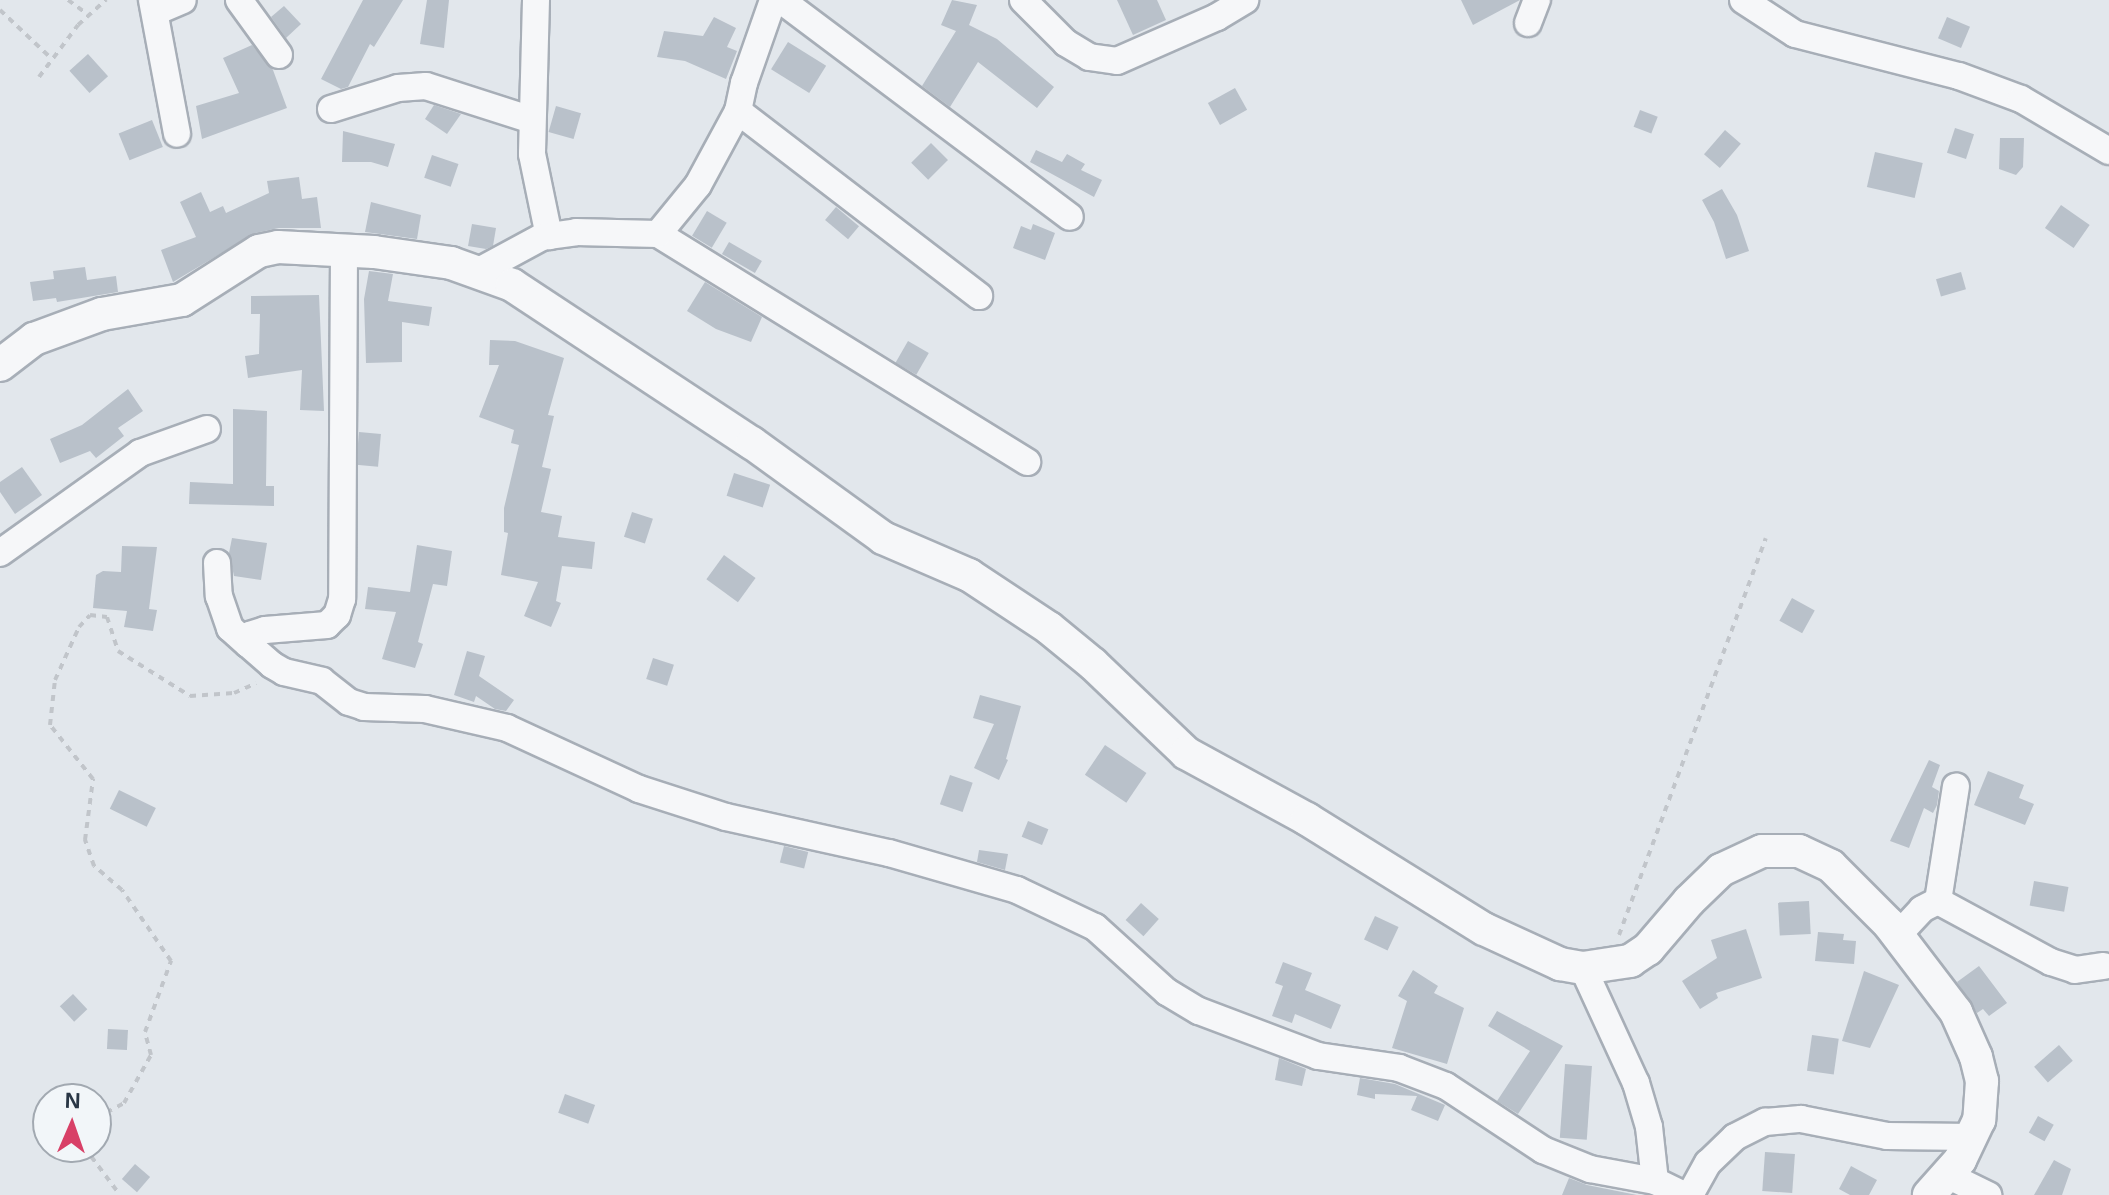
<!DOCTYPE html>
<html>
<head>
<meta charset="utf-8">
<style>
	body { margin:0 }
	#map { position:relative; width:2109px; height:1195px; overflow:hidden; background:#e2e7ec; font-family:Arial,sans-serif }
	div>[style] { position:absolute }
	[style*='--x'] { left:calc(var(--x)*1px); top:calc(var(--y)*1px); width:calc(var(--w)*1px); rotate:calc(var(--a)*1deg) }
	.building>* { inset:0; background:#b9c1ca; transform-origin:0 0 }
	.path>* { height:4px; margin-top:-2px; transform-origin:0; background:repeating-linear-gradient(90deg,#c1c5ca 0 6px,transparent 0 12px) }
	.roads { filter:drop-shadow(2px 0 #a7aeb7) drop-shadow(-2px 0 #a7aeb7) drop-shadow(0 2px #a7aeb7) drop-shadow(0 -2px #a7aeb7) }
	.minor>* { height:26px; margin:-13px; padding:0 13px; transform-origin:13px; border-radius:13px; background:#f6f7f9 }
	.tertiary>* { height:32px; margin:-16px; padding:0 16px; transform-origin:16px; border-radius:16px; background:#f6f7f9 }
	span { translate:-50% -50%; white-space:nowrap; text-align:center; line-height:1.15; -webkit-text-stroke:8px #f2f6f9; paint-order:stroke }
	.north { position:absolute; left:32px; top:1083px; width:80px; height:80px; box-sizing:border-box; background:#f2f6f9; border:2px solid #a2a9b1; border-radius:50%; rotate:2deg; font-size:22px; font-weight:700; line-height:32px; text-align:center; color:#293645 }
	.north::after { content:''; display:block; margin:auto; width:28px; height:36px; background:#d84067; clip-path:polygon(50% 0,100% 100%,50% 72%,0 100%) }
</style>
</head>
<body>
<div id="map">
	<div class="building">
		<i style="clip-path:polygon(363px 0,403px 0,374px 47px,370px 44px,348px 87px,341px 89px,321px 79px)"></i>
		<i style="clip-path:polygon(427px 0,449px 0,444px 48px,420px 44px)"></i>
		<i style="clip-path:polygon(952px 0,977px 5px,969px 25px,997px 39px,1054px 87px,1037px 108px,978px 62px,950px 107px,922px 86px,956px 31px,941px 25px)"></i>
		<i style="clip-path:polygon(1117px 0,1157px 0,1166px 20px,1133px 35px)"></i>
		<i style="clip-path:polygon(1461px 0,1520px 0,1473px 25px)"></i>
		<i style="clip-path:polygon(284px 6px,301px 24px,286px 38px,271px 17px)"></i>
		<i style="clip-path:polygon(714px 17px,736px 28px,727px 47px,737px 51px,726px 79px,685px 61px,657px 57px,664px 31px,703px 36px)"></i>
		<i style="left:1947px;top:17px;width:25px;height:23px;rotate:23deg"></i>
		<i style="left:788px;top:42px;width:45px;height:32px;rotate:32deg"></i>
		<i style="clip-path:polygon(252px 45px,273px 70px,287px 108px,202px 139px,196px 106px,239px 93px,223px 58px)"></i>
		<i style="left:88px;top:54px;width:30px;height:25px;rotate:48deg"></i>
		<i style="left:1235px;top:88px;width:25px;height:31px;rotate:61deg"></i>
		<i style="clip-path:polygon(434px 105px,461px 114px,447px 134px,425px 119px)"></i>
		<i style="left:556px;top:106px;width:26px;height:27px;rotate:16deg"></i>
		<i style="left:1640px;top:110px;width:19px;height:18px;rotate:21deg"></i>
		<i style="left:152px;top:120px;width:29px;height:36px;rotate:68deg"></i>
		<i style="left:1955px;top:128px;width:20px;height:26px;rotate:18deg"></i>
		<i style="left:1725px;top:130px;width:21px;height:32px;rotate:41deg"></i>
		<i style="clip-path:polygon(343px 131px,395px 144px,388px 167px,371px 162px,342px 162px)"></i>
		<i style="clip-path:polygon(2000px 138px,2024px 138px,2023px 167px,2016px 175px,1999px 169px)"></i>
		<i style="left:931px;top:143px;width:24px;height:28px;rotate:45deg"></i>
		<i style="clip-path:polygon(1036px 150px,1062px 162px,1067px 154px,1085px 164px,1081px 170px,1102px 180px,1094px 197px,1030px 162px)"></i>
		<i style="left:1875px;top:152px;width:49px;height:36px;rotate:13deg"></i>
		<i style="left:432px;top:155px;width:28px;height:24px;rotate:19deg"></i>
		<i style="clip-path:polygon(299px 177px,302px 199px,317px 197px,321px 228px,279px 228px,255px 233px,173px 282px,161px 250px,196px 237px,180px 202px,201px 192px,210px 212px,223px 206px,226px 213px,269px 193px,267px 181px)"></i>
		<i style="clip-path:polygon(1722px 189px,1737px 215px,1749px 251px,1726px 259px,1714px 222px,1702px 200px)"></i>
		<i style="clip-path:polygon(371px 202px,421px 215px,417px 239px,365px 232px)"></i>
		<i style="left:2061px;top:205px;width:35px;height:28px;rotate:35deg"></i>
		<i style="left:836px;top:207px;width:30px;height:17px;rotate:40deg"></i>
		<i style="left:707px;top:211px;width:23px;height:29px;rotate:31deg"></i>
		<i style="clip-path:polygon(472px 224px,496px 228px,493px 246px,486px 249px,468px 246px)"></i>
		<i style="clip-path:polygon(1033px 224px,1055px 233px,1045px 260px,1013px 248px,1021px 226px,1031px 230px)"></i>
		<i style="left:729px;top:242px;width:38px;height:14px;rotate:30deg"></i>
		<i style="clip-path:polygon(85px 267px,87px 280px,116px 276px,118px 292px,57px 302px,56px 298px,33px 301px,30px 282px,54px 279px,53px 271px)"></i>
		<i style="clip-path:polygon(369px 271px,393px 274px,388px 301px,432px 307px,429px 326px,402px 322px,402px 362px,366px 363px,364px 299px)"></i>
		<i style="left:1961px;top:272px;width:18px;height:26px;rotate:74deg"></i>
		<i style="clip-path:polygon(705px 282px,762px 317px,751px 342px,716px 329px,687px 311px)"></i>
		<i style="clip-path:polygon(319px 295px,324px 411px,300px 410px,302px 370px,248px 378px,245px 356px,259px 354px,260px 314px,251px 314px,251px 296px)"></i>
		<i style="clip-path:polygon(490px 340px,515px 341px,564px 358px,548px 415px,554px 416px,542px 467px,551px 469px,541px 512px,562px 516px,558px 537px,595px 542px,592px 569px,562px 566px,556px 601px,561px 603px,551px 627px,524px 616px,538px 582px,501px 575px,508px 533px,504px 532px,504px 508px,519px 445px,511px 443px,514px 430px,479px 417px,499px 365px,489px 365px)"></i>
		<i style="left:908px;top:341px;width:24px;height:25px;rotate:30deg"></i>
		<i style="clip-path:polygon(128px 389px,143px 411px,118px 428px,124px 436px,96px 458px,90px 451px,60px 463px,50px 439px,82px 425px)"></i>
		<i style="clip-path:polygon(233px 409px,267px 411px,266px 486px,274px 486px,274px 506px,189px 504px,190px 482px,233px 484px)"></i>
		<i style="left:359px;top:432px;width:22px;height:33px;rotate:5deg"></i>
		<i style="clip-path:polygon(22px 467px,42px 495px,15px 514px,0 492px,0 482px)"></i>
		<i style="left:734px;top:473px;width:38px;height:24px;rotate:18deg"></i>
		<i style="left:632px;top:512px;width:22px;height:26px;rotate:18deg"></i>
		<i style="clip-path:polygon(232px 538px,267px 543px,261px 580px,234px 576px,229px 553px)"></i>
		<i style="clip-path:polygon(417px 545px,452px 551px,447px 586px,433px 584px,418px 642px,423px 644px,415px 668px,382px 659px,396px 612px,365px 609px,368px 587px,410px 592px)"></i>
		<i style="clip-path:polygon(122px 546px,157px 547px,149px 609px,157px 610px,153px 631px,124px 627px,127px 611px,93px 608px,96px 575px,103px 571px,121px 572px)"></i>
		<i style="left:724px;top:555px;width:39px;height:30px;rotate:36deg"></i>
		<i style="left:1792px;top:598px;width:26px;height:26px;rotate:29deg"></i>
		<i style="clip-path:polygon(467px 651px,485px 656px,479px 676px,514px 700px,506px 711px,495px 709px,476px 696px,474px 702px,454px 695px)"></i>
		<i style="left:653px;top:658px;width:22px;height:22px;rotate:18deg"></i>
		<i style="clip-path:polygon(980px 695px,1021px 706px,1006px 759px,1008px 760px,999px 780px,974px 768px,994px 724px,973px 718px)"></i>
		<i style="left:1105px;top:745px;width:50px;height:36px;rotate:34deg"></i>
		<i style="clip-path:polygon(1929px 760px,1940px 765px,1932px 787px,1939px 791px,1937px 805px,1933px 813px,1924px 808px,1909px 848px,1890px 841px)"></i>
		<i style="clip-path:polygon(1988px 771px,2024px 785px,2019px 798px,2034px 804px,2025px 825px,1974px 805px)"></i>
		<i style="left:950px;top:775px;width:24px;height:31px;rotate:19deg"></i>
		<i style="left:119px;top:790px;width:41px;height:21px;rotate:26deg"></i>
		<i style="left:1028px;top:821px;width:22px;height:17px;rotate:22deg"></i>
		<i style="left:784px;top:846px;width:25px;height:17px;rotate:14deg"></i>
		<i style="clip-path:polygon(979px 850px,1008px 854px,1005px 870px,977px 862px)"></i>
		<i style="left:2034px;top:881px;width:35px;height:25px;rotate:10deg"></i>
		<i style="left:1809px;top:901px;width:33px;height:31px;rotate:87deg"></i>
		<i style="left:1141px;top:903px;width:24px;height:23px;rotate:42deg"></i>
		<i style="left:1375px;top:916px;width:26px;height:26px;rotate:25deg"></i>
		<i style="clip-path:polygon(1746px 929px,1762px 978px,1716px 993px,1718px 998px,1700px 1009px,1682px 981px,1717px 958px,1711px 940px)"></i>
		<i style="clip-path:polygon(1818px 932px,1844px 934px,1843px 940px,1856px 941px,1854px 964px,1815px 961px)"></i>
		<i style="clip-path:polygon(1283px 962px,1312px 973px,1305px 990px,1341px 1005px,1331px 1029px,1295px 1014px,1292px 1023px,1272px 1016px,1283px 986px,1275px 983px)"></i>
		<i style="clip-path:polygon(1979px 966px,2007px 1003px,1989px 1016px,1983px 1009px,1977px 1013px,1957px 982px)"></i>
		<i style="clip-path:polygon(1413px 970px,1438px 986px,1434px 993px,1464px 1008px,1447px 1064px,1392px 1048px,1407px 1001px,1398px 996px)"></i>
		<i style="clip-path:polygon(1864px 971px,1899px 985px,1870px 1048px,1842px 1041px)"></i>
		<i style="left:73px;top:994px;width:21px;height:18px;rotate:47deg"></i>
		<i style="clip-path:polygon(1497px 1011px,1563px 1046px,1518px 1114px,1497px 1101px,1530px 1051px,1488px 1026px)"></i>
		<i style="left:108px;top:1029px;width:20px;height:20px;rotate:3deg"></i>
		<i style="left:1812px;top:1035px;width:27px;height:36px;rotate:8deg"></i>
		<i style="left:2059px;top:1045px;width:21px;height:33px;rotate:49deg"></i>
		<i style="clip-path:polygon(1279px 1058px,1306px 1069px,1302px 1086px,1275px 1080px)"></i>
		<i style="left:1565px;top:1064px;width:27px;height:74px;rotate:4deg"></i>
		<i style="clip-path:polygon(1360px 1078px,1395px 1084px,1445px 1105px,1438px 1121px,1411px 1110px,1417px 1096px,1375px 1094px,1375px 1099px,1357px 1095px)"></i>
		<i style="left:565px;top:1094px;width:32px;height:20px;rotate:20deg"></i>
		<i style="left:2038px;top:1116px;width:18px;height:19px;rotate:29deg"></i>
		<i style="left:1765px;top:1152px;width:30px;height:39px;rotate:4deg"></i>
		<i style="clip-path:polygon(2054px 1160px,2071px 1169px,2062px 1195px,2034px 1195px)"></i>
		<i style="left:135px;top:1164px;width:20px;height:20px;rotate:41deg"></i>
		<i style="clip-path:polygon(1851px 1166px,1877px 1180px,1869px 1195px,1850px 1195px,1839px 1189px)"></i>
		<i style="clip-path:polygon(1569px 1178px,1587px 1185px,1637px 1195px,1562px 1195px)"></i>
	</div>
	<div class="path">
		<i style="--x:68;--y:0;--w:26;--a:36"></i>
		<i style="--x:0;--y:10;--w:71;--a:43.3"></i>
		<i style="--x:39;--y:77;--w:65;--a:-53.1"></i>
		<i style="--x:78;--y:25;--w:38;--a:-42"></i>
		<i style="--x:1619;--y:935;--w:423;--a:-69.7"></i>
		<i style="--x:96;--y:1118;--w:32;--a:-28"></i>
		<i style="--x:124;--y:1103;--w:55;--a:-60.6"></i>
		<i style="--x:151;--y:1055;--w:24;--a:-105"></i>
		<i style="--x:145;--y:1032;--w:76;--a:-69.9"></i>
		<i style="--x:171;--y:961;--w:86;--a:-124.6"></i>
		<i style="--x:122;--y:890;--w:37;--a:-139"></i>
		<i style="--x:94;--y:866;--w:28;--a:-109"></i>
		<i style="--x:85;--y:840;--w:62;--a:-82.5"></i>
		<i style="--x:93;--y:779;--w:69;--a:-128.5"></i>
		<i style="--x:50;--y:725;--w:45;--a:-83.7"></i>
		<i style="--x:55;--y:680;--w:58;--a:-65.6"></i>
		<i style="--x:79;--y:627;--w:16;--a:-47"></i>
		<i style="--x:90;--y:615;--w:17;--a:7"></i>
		<i style="--x:107;--y:617;--w:36;--a:72"></i>
		<i style="--x:118;--y:651;--w:85;--a:32"></i>
		<i style="--x:190;--y:696;--w:44;--a:-3.9"></i>
		<i style="--x:234;--y:693;--w:24;--a:-24"></i>
		<i style="--x:84;--y:1147;--w:60;--a:53.1"></i>
	</div>
	<div class="roads">
		<div class="minor">
			<i style="--x:152;--y:0;--w:136;--a:79.4"></i>
			<i style="--x:239;--y:0;--w:68;--a:54"></i>
			<i style="--x:536;--y:0;--w:154;--a:91.5"></i>
			<i style="--x:532;--y:154;--w:84;--a:78.3"></i>
			<i style="--x:781;--y:0;--w:361;--a:36.9"></i>
			<i style="--x:1023;--y:0;--w:61;--a:45"></i>
			<i style="--x:1066;--y:43;--w:27;--a:31"></i>
			<i style="--x:1089;--y:57;--w:28;--a:8"></i>
			<i style="--x:1117;--y:61;--w:109;--a:-23.7"></i>
			<i style="--x:1217;--y:17;--w:33;--a:-31"></i>
			<i style="--x:1743;--y:0;--w:62;--a:33.2"></i>
			<i style="--x:1795;--y:34;--w:169;--a:14.4"></i>
			<i style="--x:1959;--y:76;--w:66;--a:20.4"></i>
			<i style="--x:2021;--y:99;--w:102;--a:30.6"></i>
			<i style="--x:155;--y:12;--w:30;--a:-23"></i>
			<i style="--x:1528;--y:23;--w:25;--a:-69"></i>
			<i style="--x:331;--y:109;--w:70;--a:-17.4"></i>
			<i style="--x:398;--y:88;--w:28;--a:-4"></i>
			<i style="--x:426;--y:86;--w:111;--a:17.8"></i>
			<i style="--x:738;--y:111;--w:304;--a:37.5"></i>
			<i style="--x:658;--y:234;--w:434;--a:31.7"></i>
			<i style="--x:344;--y:252;--w:347;--a:90.3"></i>
			<i style="--x:342;--y:599;--w:17;--a:107"></i>
			<i style="--x:337;--y:615;--w:14;--a:135"></i>
			<i style="--x:327;--y:625;--w:62;--a:175.4"></i>
			<i style="--x:265;--y:630;--w:16;--a:162"></i>
			<i style="--x:250;--y:635;--w:9;--a:103"></i>
			<i style="--x:248;--y:644;--w:32;--a:41"></i>
			<i style="--x:272;--y:665;--w:14;--a:30"></i>
			<i style="--x:284;--y:672;--w:39;--a:13"></i>
			<i style="--x:322;--y:681;--w:34;--a:38"></i>
			<i style="--x:349;--y:702;--w:16;--a:18"></i>
			<i style="--x:364;--y:707;--w:61;--a:1.9"></i>
			<i style="--x:425;--y:709;--w:84;--a:13"></i>
			<i style="--x:507;--y:728;--w:145;--a:24.8"></i>
			<i style="--x:639;--y:789;--w:91;--a:17.8"></i>
			<i style="--x:726;--y:817;--w:167;--a:12.5"></i>
			<i style="--x:889;--y:853;--w:133;--a:16.1"></i>
			<i style="--x:1017;--y:890;--w:86;--a:25.4"></i>
			<i style="--x:1095;--y:927;--w:97;--a:42.1"></i>
			<i style="--x:1167;--y:992;--w:37;--a:31"></i>
			<i style="--x:1199;--y:1011;--w:127;--a:20.7"></i>
			<i style="--x:1318;--y:1056;--w:82;--a:8.4"></i>
			<i style="--x:1399;--y:1068;--w:50;--a:21"></i>
			<i style="--x:1446;--y:1086;--w:116;--a:33.4"></i>
			<i style="--x:1543;--y:1150;--w:51;--a:22"></i>
			<i style="--x:1590;--y:1169;--w:66;--a:10.5"></i>
			<i style="--x:1655;--y:1181;--w:32;--a:26"></i>
			<i style="--x:479;--y:271;--w:72;--a:-28.4"></i>
			<i style="--x:542;--y:237;--w:34;--a:-8"></i>
			<i style="--x:576;--y:232;--w:82;--a:1.4"></i>
			<i style="--x:658;--y:234;--w:63;--a:-50.8"></i>
			<i style="--x:698;--y:185;--w:84;--a:-61.6"></i>
			<i style="--x:738;--y:111;--w:29;--a:-78"></i>
			<i style="--x:744;--y:83;--w:88;--a:-70.7"></i>
			<i style="--x:0;--y:553;--w:172;--a:-35.5"></i>
			<i style="--x:140;--y:453;--w:71;--a:-19.7"></i>
			<i style="--x:217;--y:563;--w:33;--a:87"></i>
			<i style="--x:219;--y:596;--w:34;--a:71"></i>
			<i style="--x:230;--y:628;--w:24;--a:42"></i>
			<i style="--x:1938;--y:901;--w:116;--a:-81.1"></i>
			<i style="--x:1898;--y:935;--w:35;--a:-47"></i>
			<i style="--x:1922;--y:909;--w:18;--a:-27"></i>
			<i style="--x:1938;--y:901;--w:128;--a:28.4"></i>
			<i style="--x:2051;--y:962;--w:25;--a:18"></i>
			<i style="--x:2075;--y:970;--w:29;--a:-8"></i>
			<i style="--x:1583;--y:968;--w:127;--a:65.3"></i>
			<i style="--x:1636;--y:1083;--w:46;--a:73.5"></i>
			<i style="--x:1649;--y:1127;--w:54;--a:83.7"></i>
			<i style="--x:1947;--y:1175;--w:46;--a:26"></i>
			<i style="--x:1690;--y:1195;--w:37;--a:-61"></i>
			<i style="--x:1708;--y:1163;--w:37;--a:-44"></i>
			<i style="--x:1735;--y:1137;--w:34;--a:-27"></i>
			<i style="--x:1765;--y:1122;--w:36;--a:-5"></i>
			<i style="--x:1801;--y:1119;--w:88;--a:11.2"></i>
			<i style="--x:1887;--y:1136;--w:85;--a:0.7"></i>
		</div>
		<div class="tertiary">
			<i style="--x:0;--y:365;--w:43;--a:-37.4"></i>
			<i style="--x:34;--y:339;--w:72;--a:-20.2"></i>
			<i style="--x:102;--y:314;--w:81;--a:-9.9"></i>
			<i style="--x:182;--y:300;--w:91;--a:-32.5"></i>
			<i style="--x:259;--y:251;--w:19;--a:-12"></i>
			<i style="--x:278;--y:247;--w:96;--a:3"></i>
			<i style="--x:374;--y:252;--w:78;--a:8.1"></i>
			<i style="--x:451;--y:263;--w:65;--a:19.8"></i>
			<i style="--x:512;--y:285;--w:287;--a:33.4"></i>
			<i style="--x:752;--y:443;--w:162;--a:35.9"></i>
			<i style="--x:883;--y:538;--w:94;--a:23.3"></i>
			<i style="--x:969;--y:575;--w:96;--a:33.5"></i>
			<i style="--x:1049;--y:628;--w:57;--a:39.3"></i>
			<i style="--x:1093;--y:664;--w:129;--a:43.7"></i>
			<i style="--x:1186;--y:753;--w:138;--a:28.6"></i>
			<i style="--x:1307;--y:819;--w:208;--a:31.9"></i>
			<i style="--x:1484;--y:929;--w:84;--a:24.7"></i>
			<i style="--x:1560;--y:964;--w:23;--a:10"></i>
			<i style="--x:1583;--y:968;--w:48;--a:-8.5"></i>
			<i style="--x:1630;--y:961;--w:22;--a:-34"></i>
			<i style="--x:1648;--y:949;--w:63;--a:-49.5"></i>
			<i style="--x:1689;--y:901;--w:45;--a:-44.1"></i>
			<i style="--x:1721;--y:870;--w:45;--a:-24.9"></i>
			<i style="--x:1762;--y:851;--w:37;--a:0"></i>
			<i style="--x:1799;--y:851;--w:35;--a:25"></i>
			<i style="--x:1831;--y:866;--w:82;--a:45"></i>
			<i style="--x:1889;--y:924;--w:111;--a:52.7"></i>
			<i style="--x:1956;--y:1012;--w:49;--a:66"></i>
			<i style="--x:1976;--y:1057;--w:25;--a:76"></i>
			<i style="--x:1982;--y:1081;--w:39;--a:94"></i>
			<i style="--x:1979;--y:1120;--w:44;--a:115.4"></i>
			<i style="--x:1960;--y:1160;--w:47;--a:131.5"></i>
		</div>
	</div>
	<div class="north">N</div>
</div>
</body>
</html>
